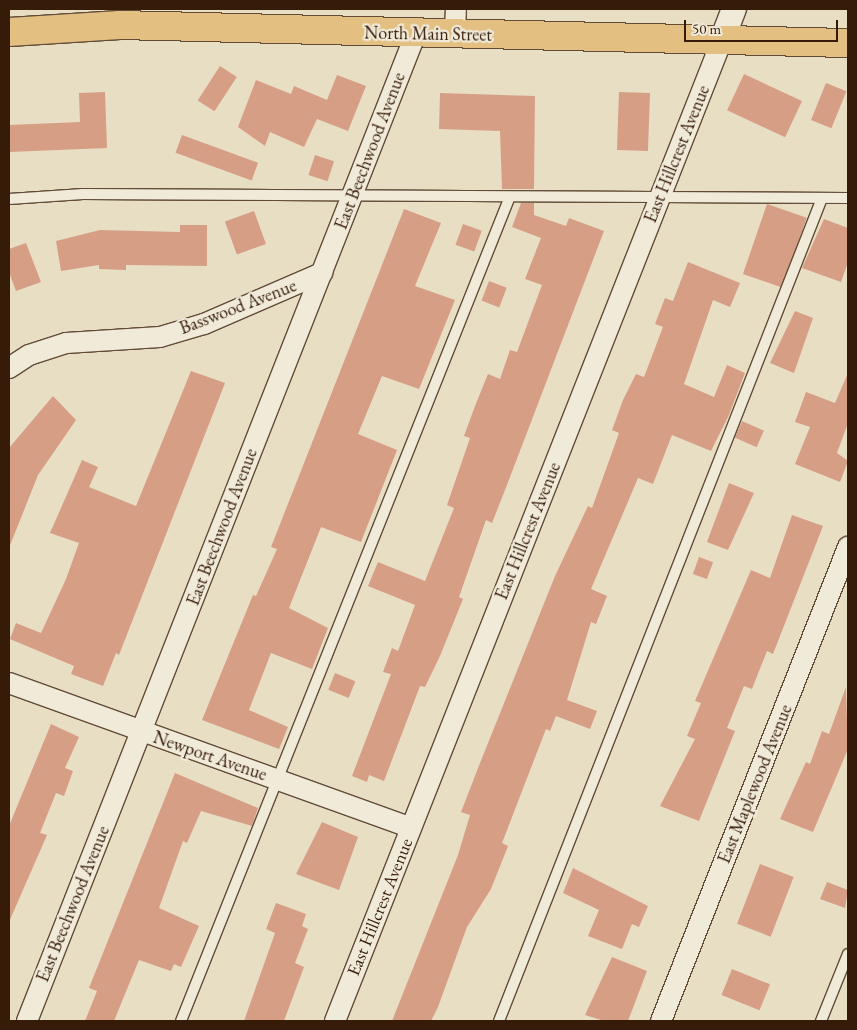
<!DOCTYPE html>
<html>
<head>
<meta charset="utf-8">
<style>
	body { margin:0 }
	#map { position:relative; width:857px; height:1030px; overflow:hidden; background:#e8dec4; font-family:"EB Garamond",serif }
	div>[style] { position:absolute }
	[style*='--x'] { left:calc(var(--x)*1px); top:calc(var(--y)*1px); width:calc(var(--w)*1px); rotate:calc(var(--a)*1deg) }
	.building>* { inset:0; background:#d79e86; transform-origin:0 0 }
	.roads { filter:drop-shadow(1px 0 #624c37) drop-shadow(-1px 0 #624c37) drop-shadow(0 1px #624c37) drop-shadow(0 -1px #624c37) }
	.service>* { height:10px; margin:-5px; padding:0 5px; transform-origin:5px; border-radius:5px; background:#f0ead9 }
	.minor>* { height:20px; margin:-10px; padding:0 10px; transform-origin:10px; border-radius:10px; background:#f0ead9 }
	.tertiary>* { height:24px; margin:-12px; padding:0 12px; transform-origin:12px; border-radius:12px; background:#f0ead9 }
	.primary>* { height:28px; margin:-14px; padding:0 14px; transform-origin:14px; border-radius:14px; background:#e4bf82 }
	span { translate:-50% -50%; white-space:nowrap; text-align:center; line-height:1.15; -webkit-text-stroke:4.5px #f0ead9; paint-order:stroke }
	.street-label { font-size:18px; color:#361c08 }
	.frame { position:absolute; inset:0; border:10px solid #361c08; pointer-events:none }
	.scale { position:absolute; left:684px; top:20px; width:154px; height:22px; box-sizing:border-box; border:2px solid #361c08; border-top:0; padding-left:6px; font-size:15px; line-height:18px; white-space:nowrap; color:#361c08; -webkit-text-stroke:4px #f0ead9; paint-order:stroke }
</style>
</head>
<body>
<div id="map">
	<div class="building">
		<i style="left:220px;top:66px;width:20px;height:41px;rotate:33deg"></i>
		<i style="left:744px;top:74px;width:64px;height:40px;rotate:25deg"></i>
		<i style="clip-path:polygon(337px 75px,366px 86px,348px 131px,317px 119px,304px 147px,270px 132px,265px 146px,238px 127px,256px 80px,291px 94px,294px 86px,327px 100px)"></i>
		<i style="left:826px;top:83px;width:22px;height:40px;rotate:22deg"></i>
		<i style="clip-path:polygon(105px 92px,107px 148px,9px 152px,9px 125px,80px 122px,79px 93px)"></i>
		<i style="left:619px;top:92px;width:31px;height:58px;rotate:2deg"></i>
		<i style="clip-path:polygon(440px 93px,535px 96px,534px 189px,502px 189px,500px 131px,439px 129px)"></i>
		<i style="left:182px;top:135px;width:81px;height:19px;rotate:20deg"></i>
		<i style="left:315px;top:155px;width:20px;height:21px;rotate:18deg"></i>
		<i style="clip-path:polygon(521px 203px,534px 203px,534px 215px,566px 226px,569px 218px,604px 231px,505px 490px,492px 523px,486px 520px,459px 597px,463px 599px,440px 656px,425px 687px,420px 686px,384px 781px,369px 775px,367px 782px,352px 776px,391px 674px,383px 672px,392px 648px,398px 651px,415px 605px,368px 586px,378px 562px,425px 581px,454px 508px,447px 505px,470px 438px,464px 436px,475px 406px,488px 374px,500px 379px,510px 350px,517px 352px,542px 285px,525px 279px,541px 238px,512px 227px)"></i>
		<i style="left:767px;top:204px;width:42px;height:74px;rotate:19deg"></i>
		<i style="clip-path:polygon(404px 209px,441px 223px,415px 286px,455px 300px,419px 389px,382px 376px,358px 434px,397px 450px,361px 542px,321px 527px,289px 608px,328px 628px,312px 669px,271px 653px,249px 710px,288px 727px,279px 749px,202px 720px,253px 595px,256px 596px,277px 549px,271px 547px)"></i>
		<i style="left:254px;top:211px;width:35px;height:31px;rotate:70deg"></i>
		<i style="clip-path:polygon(824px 219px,848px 228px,848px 262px,841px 282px,802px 268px)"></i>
		<i style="left:463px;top:224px;width:20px;height:22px;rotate:20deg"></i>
		<i style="clip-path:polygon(180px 225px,207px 225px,207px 266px,126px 265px,126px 270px,99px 269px,99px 265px,61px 271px,56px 241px,100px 230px,180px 232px)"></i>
		<i style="clip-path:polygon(26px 243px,41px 282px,16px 291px,9px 272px,9px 249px)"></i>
		<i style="clip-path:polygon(688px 262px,740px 283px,730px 307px,713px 300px,684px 384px,714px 397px,727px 365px,745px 373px,729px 415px,711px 451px,672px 435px,653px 484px,638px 478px,591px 589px,607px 596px,596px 624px,591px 622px,567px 700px,597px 711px,590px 729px,556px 716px,550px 731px,546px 729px,502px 843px,508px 846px,491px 889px,467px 927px,438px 1007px,431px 1021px,392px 1021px,458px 855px,470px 815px,461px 812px,480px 763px,555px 576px,588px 506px,592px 508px,619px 433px,612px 430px,623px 400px,636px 374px,644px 377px,663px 327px,655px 324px,665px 298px,673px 301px)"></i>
		<i style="left:489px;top:281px;width:19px;height:21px;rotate:21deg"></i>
		<i style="clip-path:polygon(795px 311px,813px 318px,794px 373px,770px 363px)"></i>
		<i style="clip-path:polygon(191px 371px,225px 383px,119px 655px,116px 653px,103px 686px,71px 674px,74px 666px,10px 639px,16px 623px,41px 633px,66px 579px,79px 543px,50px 533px,82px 460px,98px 467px,89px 487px,136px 506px)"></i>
		<i style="clip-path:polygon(848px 373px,848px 423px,837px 453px,848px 461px,840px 482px,795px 464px,810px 427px,795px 422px,806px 392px,835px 403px)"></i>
		<i style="clip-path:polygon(53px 396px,76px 420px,38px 475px,9px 548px,9px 448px)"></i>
		<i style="left:742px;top:421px;width:24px;height:18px;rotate:24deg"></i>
		<i style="clip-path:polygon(729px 483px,754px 493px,728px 550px,707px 542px)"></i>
		<i style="clip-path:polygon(792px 515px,823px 526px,773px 654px,767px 651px,752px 689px,744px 686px,727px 728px,735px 731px,699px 821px,660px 806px,695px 739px,687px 736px,701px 703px,695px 701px,751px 570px,770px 578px)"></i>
		<i style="left:699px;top:557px;width:15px;height:18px;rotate:20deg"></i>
		<i style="left:335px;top:673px;width:22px;height:18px;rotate:22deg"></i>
		<i style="clip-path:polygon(846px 687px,848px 749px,813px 832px,780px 819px,806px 762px,810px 764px,822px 731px,829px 734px)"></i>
		<i style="clip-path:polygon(51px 724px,79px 737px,65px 768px,73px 771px,64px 796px,56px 793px,40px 833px,47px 835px,9px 922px,9px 826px)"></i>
		<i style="clip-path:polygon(175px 773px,258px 808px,252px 826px,201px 811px,187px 843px,183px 841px,159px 908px,199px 926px,181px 967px,174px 964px,171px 971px,139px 960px,114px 1021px,85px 1021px,97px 991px,89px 988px)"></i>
		<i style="clip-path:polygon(322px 822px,358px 837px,339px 890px,296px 874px)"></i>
		<i style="left:760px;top:864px;width:36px;height:64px;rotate:21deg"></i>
		<i style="clip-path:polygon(573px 868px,648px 906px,639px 927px,632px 924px,622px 949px,588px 936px,599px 910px,563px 893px)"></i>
		<i style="clip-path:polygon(827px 882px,848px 890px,845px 908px,820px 899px)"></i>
		<i style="clip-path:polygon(276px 903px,306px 914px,302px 926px,308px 929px,295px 963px,304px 967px,284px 1021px,244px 1021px,275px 933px,266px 929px)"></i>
		<i style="clip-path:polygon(612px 957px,647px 971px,628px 1021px,604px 1021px,585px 1015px)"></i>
		<i style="left:732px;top:969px;width:41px;height:28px;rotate:22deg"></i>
	</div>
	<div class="roads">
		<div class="service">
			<i style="--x:9;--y:199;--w:74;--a:-3.9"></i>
			<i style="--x:83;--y:194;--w:765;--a:0.3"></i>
			<i style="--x:181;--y:1021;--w:885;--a:-68.25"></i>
			<i style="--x:499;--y:1021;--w:884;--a:-68.57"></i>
			<i style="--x:821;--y:1021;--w:72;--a:-68.1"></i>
		</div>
		<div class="minor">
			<i style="--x:455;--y:34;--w:25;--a:-88"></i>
			<i style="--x:9;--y:368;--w:24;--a:-33"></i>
			<i style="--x:29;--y:355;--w:39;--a:-18"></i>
			<i style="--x:66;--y:343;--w:94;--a:-3.7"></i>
			<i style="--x:160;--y:337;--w:46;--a:-16.5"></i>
			<i style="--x:204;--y:324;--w:129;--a:-23.4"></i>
			<i style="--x:9;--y:683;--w:427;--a:19.8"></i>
			<i style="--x:27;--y:1021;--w:1062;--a:-68.51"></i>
			<i style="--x:335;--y:1021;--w:1055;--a:-68.47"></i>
			<i style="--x:661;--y:1021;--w:510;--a:-68.47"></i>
		</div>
		<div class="tertiary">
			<i style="--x:722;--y:40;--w:33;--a:-69"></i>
		</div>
		<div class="primary">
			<i style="--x:9;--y:32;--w:111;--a:-3.6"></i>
			<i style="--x:120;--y:25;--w:728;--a:1.42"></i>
		</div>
	</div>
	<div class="street-label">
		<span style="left:428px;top:34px;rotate:1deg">North Main Street</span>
		<span style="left:370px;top:151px;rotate:-69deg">East Beechwood Avenue</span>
		<span style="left:677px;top:154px;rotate:-68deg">East Hillcrest Avenue</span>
		<span style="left:238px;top:307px;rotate:-21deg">Basswood Avenue</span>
		<span style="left:222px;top:527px;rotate:-69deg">East Beechwood Avenue</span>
		<span style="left:528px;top:531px;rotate:-68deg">East Hillcrest Avenue</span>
		<span style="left:210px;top:756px;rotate:19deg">Newport Avenue</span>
		<span style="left:755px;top:784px;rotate:-68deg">East Maplewood Avenue</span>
		<span style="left:73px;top:904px;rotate:-68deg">East Beechwood Avenue</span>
		<span style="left:380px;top:907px;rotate:-68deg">East Hillcrest Avenue</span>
	</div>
	<div class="frame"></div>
	<div class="scale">50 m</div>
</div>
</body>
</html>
